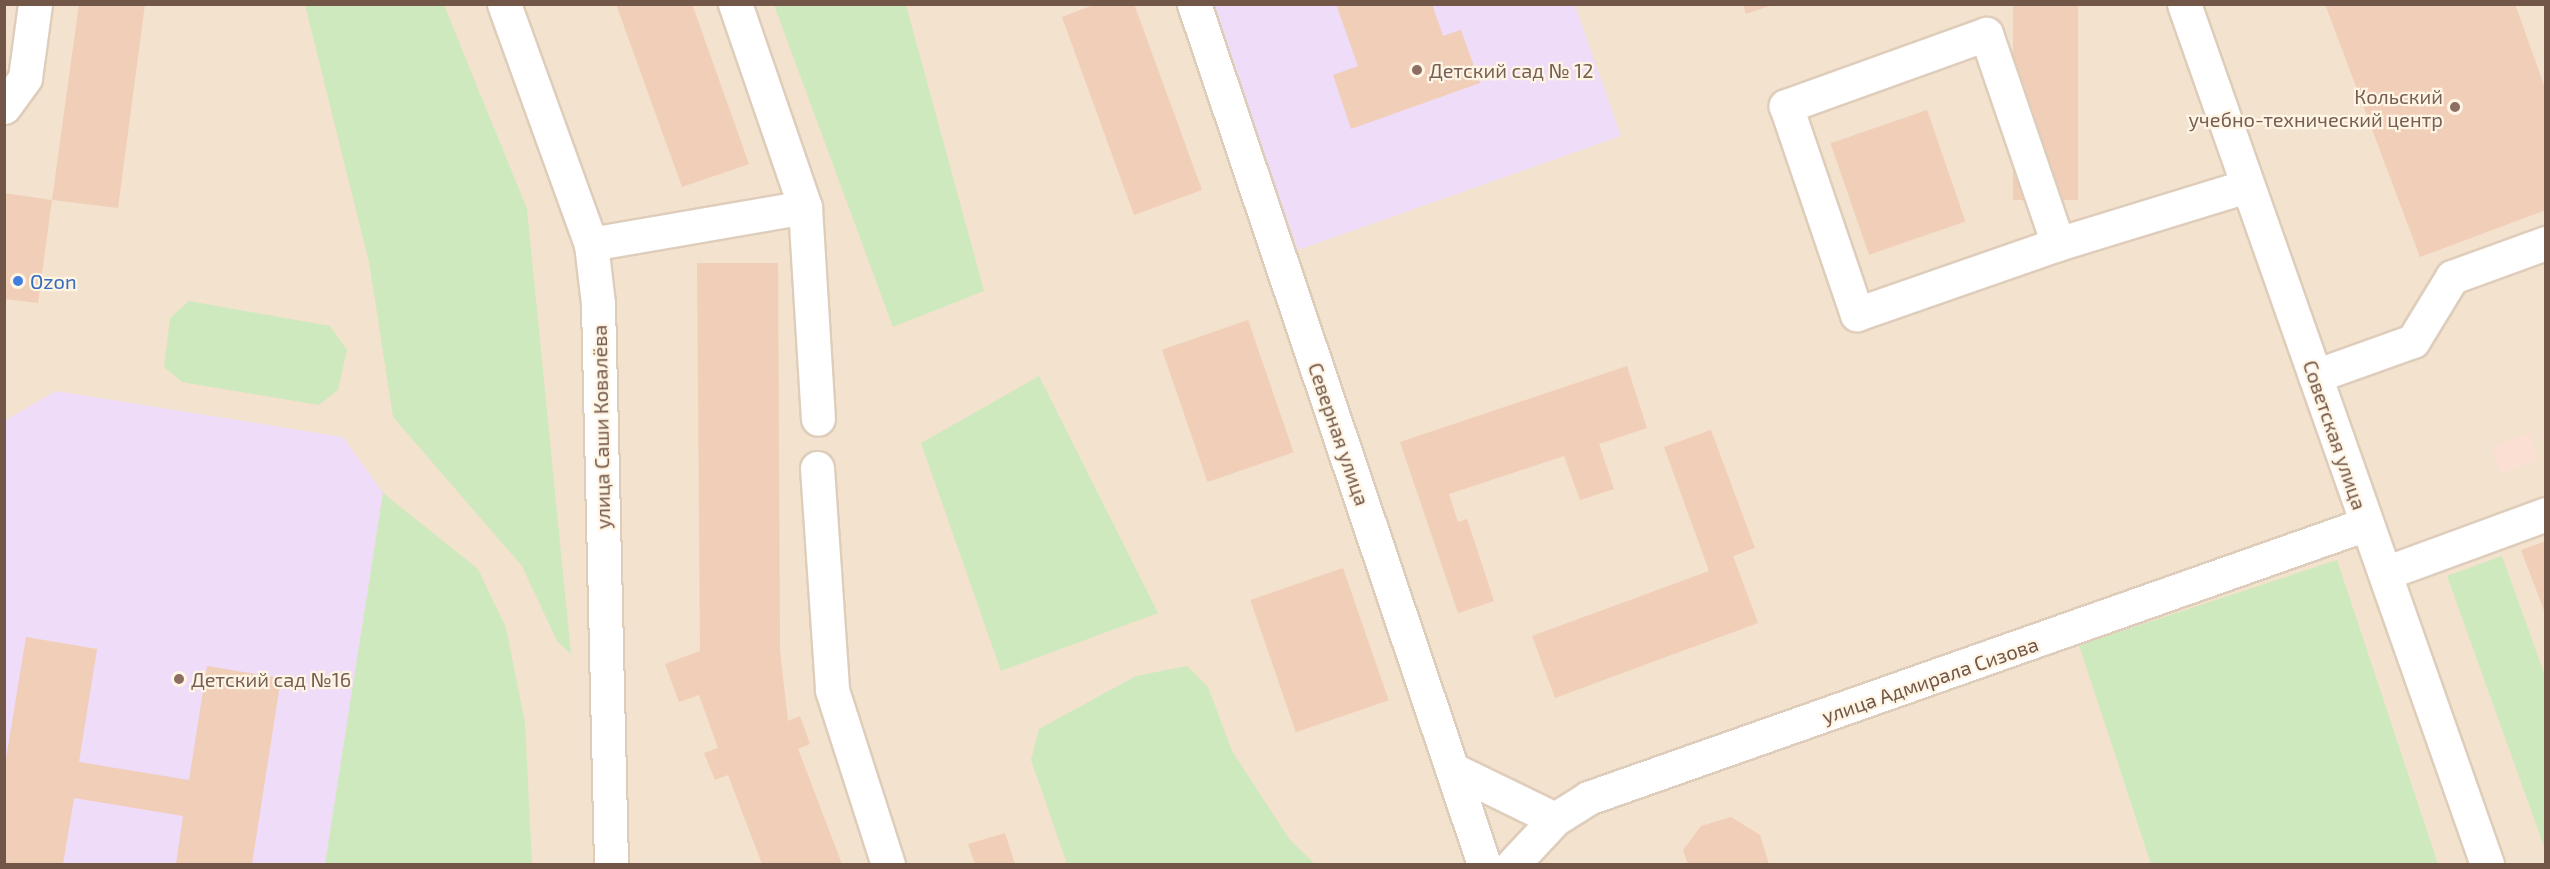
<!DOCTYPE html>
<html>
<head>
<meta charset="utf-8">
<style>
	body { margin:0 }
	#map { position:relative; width:2550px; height:869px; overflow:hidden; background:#fcf1df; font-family:"Exo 2",sans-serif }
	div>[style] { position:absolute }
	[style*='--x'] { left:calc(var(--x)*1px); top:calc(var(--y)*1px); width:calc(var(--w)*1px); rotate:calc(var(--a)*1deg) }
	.residential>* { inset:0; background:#f3e2ce; transform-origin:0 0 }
	.commercial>* { inset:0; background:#fcdfd3; transform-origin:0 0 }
	.education>* { inset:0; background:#eedcf8 }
	.green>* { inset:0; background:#cfe9be }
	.building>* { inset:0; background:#f1ceb7; transform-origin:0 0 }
	.roads { filter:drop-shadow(2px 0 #dfcdbb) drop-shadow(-2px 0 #dfcdbb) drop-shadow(0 2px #dfcdbb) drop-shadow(0 -2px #dfcdbb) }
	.minor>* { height:33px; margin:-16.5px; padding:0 16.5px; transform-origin:16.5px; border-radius:16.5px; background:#fff }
	.dots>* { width:16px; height:16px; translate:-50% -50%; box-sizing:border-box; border:3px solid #fff5e5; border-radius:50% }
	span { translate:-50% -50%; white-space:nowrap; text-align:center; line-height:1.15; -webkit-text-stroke:4.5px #fff5e5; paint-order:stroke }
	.education-label { font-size:20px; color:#785e54 }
	.left { translate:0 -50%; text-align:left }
	.right { translate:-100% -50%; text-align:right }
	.shop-label { font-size:20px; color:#366cbe }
	.street-label { font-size:20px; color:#725647 }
	.frame { position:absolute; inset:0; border:6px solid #725647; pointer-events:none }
</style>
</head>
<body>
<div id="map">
	<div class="residential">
		<i style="left:5px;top:5px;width:2540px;height:859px"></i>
	</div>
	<div class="commercial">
		<i style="left:2529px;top:433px;width:28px;height:40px;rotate:69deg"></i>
	</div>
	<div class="education">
		<i style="clip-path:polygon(1212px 5px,1575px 5px,1621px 136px,1298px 250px)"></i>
		<i style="clip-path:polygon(56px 391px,343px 437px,383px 493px,325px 864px,5px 864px,4px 421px)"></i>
	</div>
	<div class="green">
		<i style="clip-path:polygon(305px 5px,444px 5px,527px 209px,571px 654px,557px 641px,522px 566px,393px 417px,369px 262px)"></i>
		<i style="clip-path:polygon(774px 5px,906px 5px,984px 291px,893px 327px)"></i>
		<i style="clip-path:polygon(189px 301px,330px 326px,347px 350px,338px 390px,319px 405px,182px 382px,164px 367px,170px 318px)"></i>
		<i style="clip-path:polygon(1039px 376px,1158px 613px,1001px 671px,921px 443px)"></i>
		<i style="clip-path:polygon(383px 493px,478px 569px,506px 628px,525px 723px,532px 864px,325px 864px)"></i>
		<i style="clip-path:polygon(2502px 556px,2545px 676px,2545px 849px,2447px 576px)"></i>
		<i style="clip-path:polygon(2337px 560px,2438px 864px,2151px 864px,2079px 645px)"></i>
		<i style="clip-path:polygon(1187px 666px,1208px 687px,1232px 751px,1290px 840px,1315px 864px,1067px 864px,1031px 760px,1039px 729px,1136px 676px)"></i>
	</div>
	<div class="building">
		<i style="clip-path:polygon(79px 4px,145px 4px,118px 208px,52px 200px,38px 303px,4px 299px,4px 193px,52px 200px)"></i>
		<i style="clip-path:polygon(616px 4px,692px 4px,749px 164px,682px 187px)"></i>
		<i style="clip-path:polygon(1096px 4px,1134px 4px,1202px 190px,1134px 215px,1062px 17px)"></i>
		<i style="clip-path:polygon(1336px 4px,1432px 4px,1443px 36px,1461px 30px,1480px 83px,1351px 129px,1333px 75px,1358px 66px)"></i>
		<i style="clip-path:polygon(1743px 4px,1772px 4px,1772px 5px,1746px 14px)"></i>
		<i style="left:2013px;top:4px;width:65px;height:196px"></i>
		<i style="clip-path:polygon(2325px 4px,2515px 4px,2546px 91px,2546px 210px,2420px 257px)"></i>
		<i style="left:1927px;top:110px;width:118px;height:102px;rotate:71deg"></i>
		<i style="clip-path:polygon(697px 263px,778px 263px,780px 651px,788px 721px,800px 716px,810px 744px,798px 749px,842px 864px,762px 864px,728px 775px,715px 780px,704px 753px,718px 748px,699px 695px,679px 702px,665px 664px,700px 651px)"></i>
		<i style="left:1248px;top:320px;width:140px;height:91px;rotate:71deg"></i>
		<i style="clip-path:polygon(1627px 366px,1647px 428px,1599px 444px,1614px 489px,1580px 500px,1564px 456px,1449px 494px,1458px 522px,1467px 519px,1494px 601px,1458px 613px,1400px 442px)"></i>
		<i style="clip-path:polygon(1711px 430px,1755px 548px,1733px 556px,1758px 623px,1555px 698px,1532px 636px,1709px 571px,1664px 447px)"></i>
		<i style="clip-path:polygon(2546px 541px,2546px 613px,2545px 613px,2521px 550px)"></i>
		<i style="left:1343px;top:568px;width:140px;height:98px;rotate:71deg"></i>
		<i style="clip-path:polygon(26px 637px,97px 649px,79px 762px,189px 780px,207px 666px,281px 678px,252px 864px,176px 864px,183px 816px,74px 798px,63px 864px,4px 863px,4px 771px)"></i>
		<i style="clip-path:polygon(1731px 817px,1760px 835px,1769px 864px,1688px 864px,1683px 850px,1701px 826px)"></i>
		<i style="clip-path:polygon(1005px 833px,1015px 864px,975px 864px,968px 844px)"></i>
	</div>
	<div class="roads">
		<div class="minor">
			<i style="--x:504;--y:4;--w:255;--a:70.1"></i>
			<i style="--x:591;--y:244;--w:60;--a:83.3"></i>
			<i style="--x:598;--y:304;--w:560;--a:88.67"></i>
			<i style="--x:1194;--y:4;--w:908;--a:71.37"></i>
			<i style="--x:2184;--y:4;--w:912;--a:70.59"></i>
			<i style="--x:4;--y:107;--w:36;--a:-54"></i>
			<i style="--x:25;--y:78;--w:75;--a:-82.3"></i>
			<i style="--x:805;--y:207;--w:212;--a:86.5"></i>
			<i style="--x:591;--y:244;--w:217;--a:-9.8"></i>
			<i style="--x:805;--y:207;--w:215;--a:-109"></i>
			<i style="--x:2058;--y:244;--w:222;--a:-108.9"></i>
			<i style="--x:1986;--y:34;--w:213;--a:160.2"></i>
			<i style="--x:1786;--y:106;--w:220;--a:71.2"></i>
			<i style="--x:1857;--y:314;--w:213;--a:-19.2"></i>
			<i style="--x:2058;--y:244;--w:198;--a:-17.1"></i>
			<i style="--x:2315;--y:376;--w:104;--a:-19.7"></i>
			<i style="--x:2413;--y:341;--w:75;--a:-58.6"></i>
			<i style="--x:2452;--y:277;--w:100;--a:-19.9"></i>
			<i style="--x:817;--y:468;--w:223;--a:86.1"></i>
			<i style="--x:832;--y:690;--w:183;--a:72.2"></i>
			<i style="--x:2385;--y:573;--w:171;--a:-20.1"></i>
			<i style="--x:1452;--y:769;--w:114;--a:25.9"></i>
			<i style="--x:1513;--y:864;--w:62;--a:-47"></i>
			<i style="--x:1555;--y:819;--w:39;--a:-32"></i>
			<i style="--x:1588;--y:798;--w:825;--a:-19.4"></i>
		</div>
	</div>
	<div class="dots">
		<i style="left:1417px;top:70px;background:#8d6e63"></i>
		<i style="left:2455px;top:107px;background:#8d6e63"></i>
		<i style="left:18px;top:281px;background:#3f7fe0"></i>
		<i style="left:179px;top:679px;background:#8d6e63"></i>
	</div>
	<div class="education-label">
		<span class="left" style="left:1429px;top:70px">Детский сад № 12</span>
		<span class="right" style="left:2443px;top:108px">Кольский<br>учебно-технический центр</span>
		<span class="left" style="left:191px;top:679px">Детский сад №16</span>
	</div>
	<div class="shop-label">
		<span class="left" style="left:30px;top:281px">Ozon</span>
	</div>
	<div class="street-label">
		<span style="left:601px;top:427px;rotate:-91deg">улица Саши Ковалёва</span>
		<span style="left:1339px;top:434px;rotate:71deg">Северная улица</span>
		<span style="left:2335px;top:435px;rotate:71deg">Советская улица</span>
		<span style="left:1930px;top:680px;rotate:-19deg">улица Адмирала Сизова</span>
	</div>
	<div class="frame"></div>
</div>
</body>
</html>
